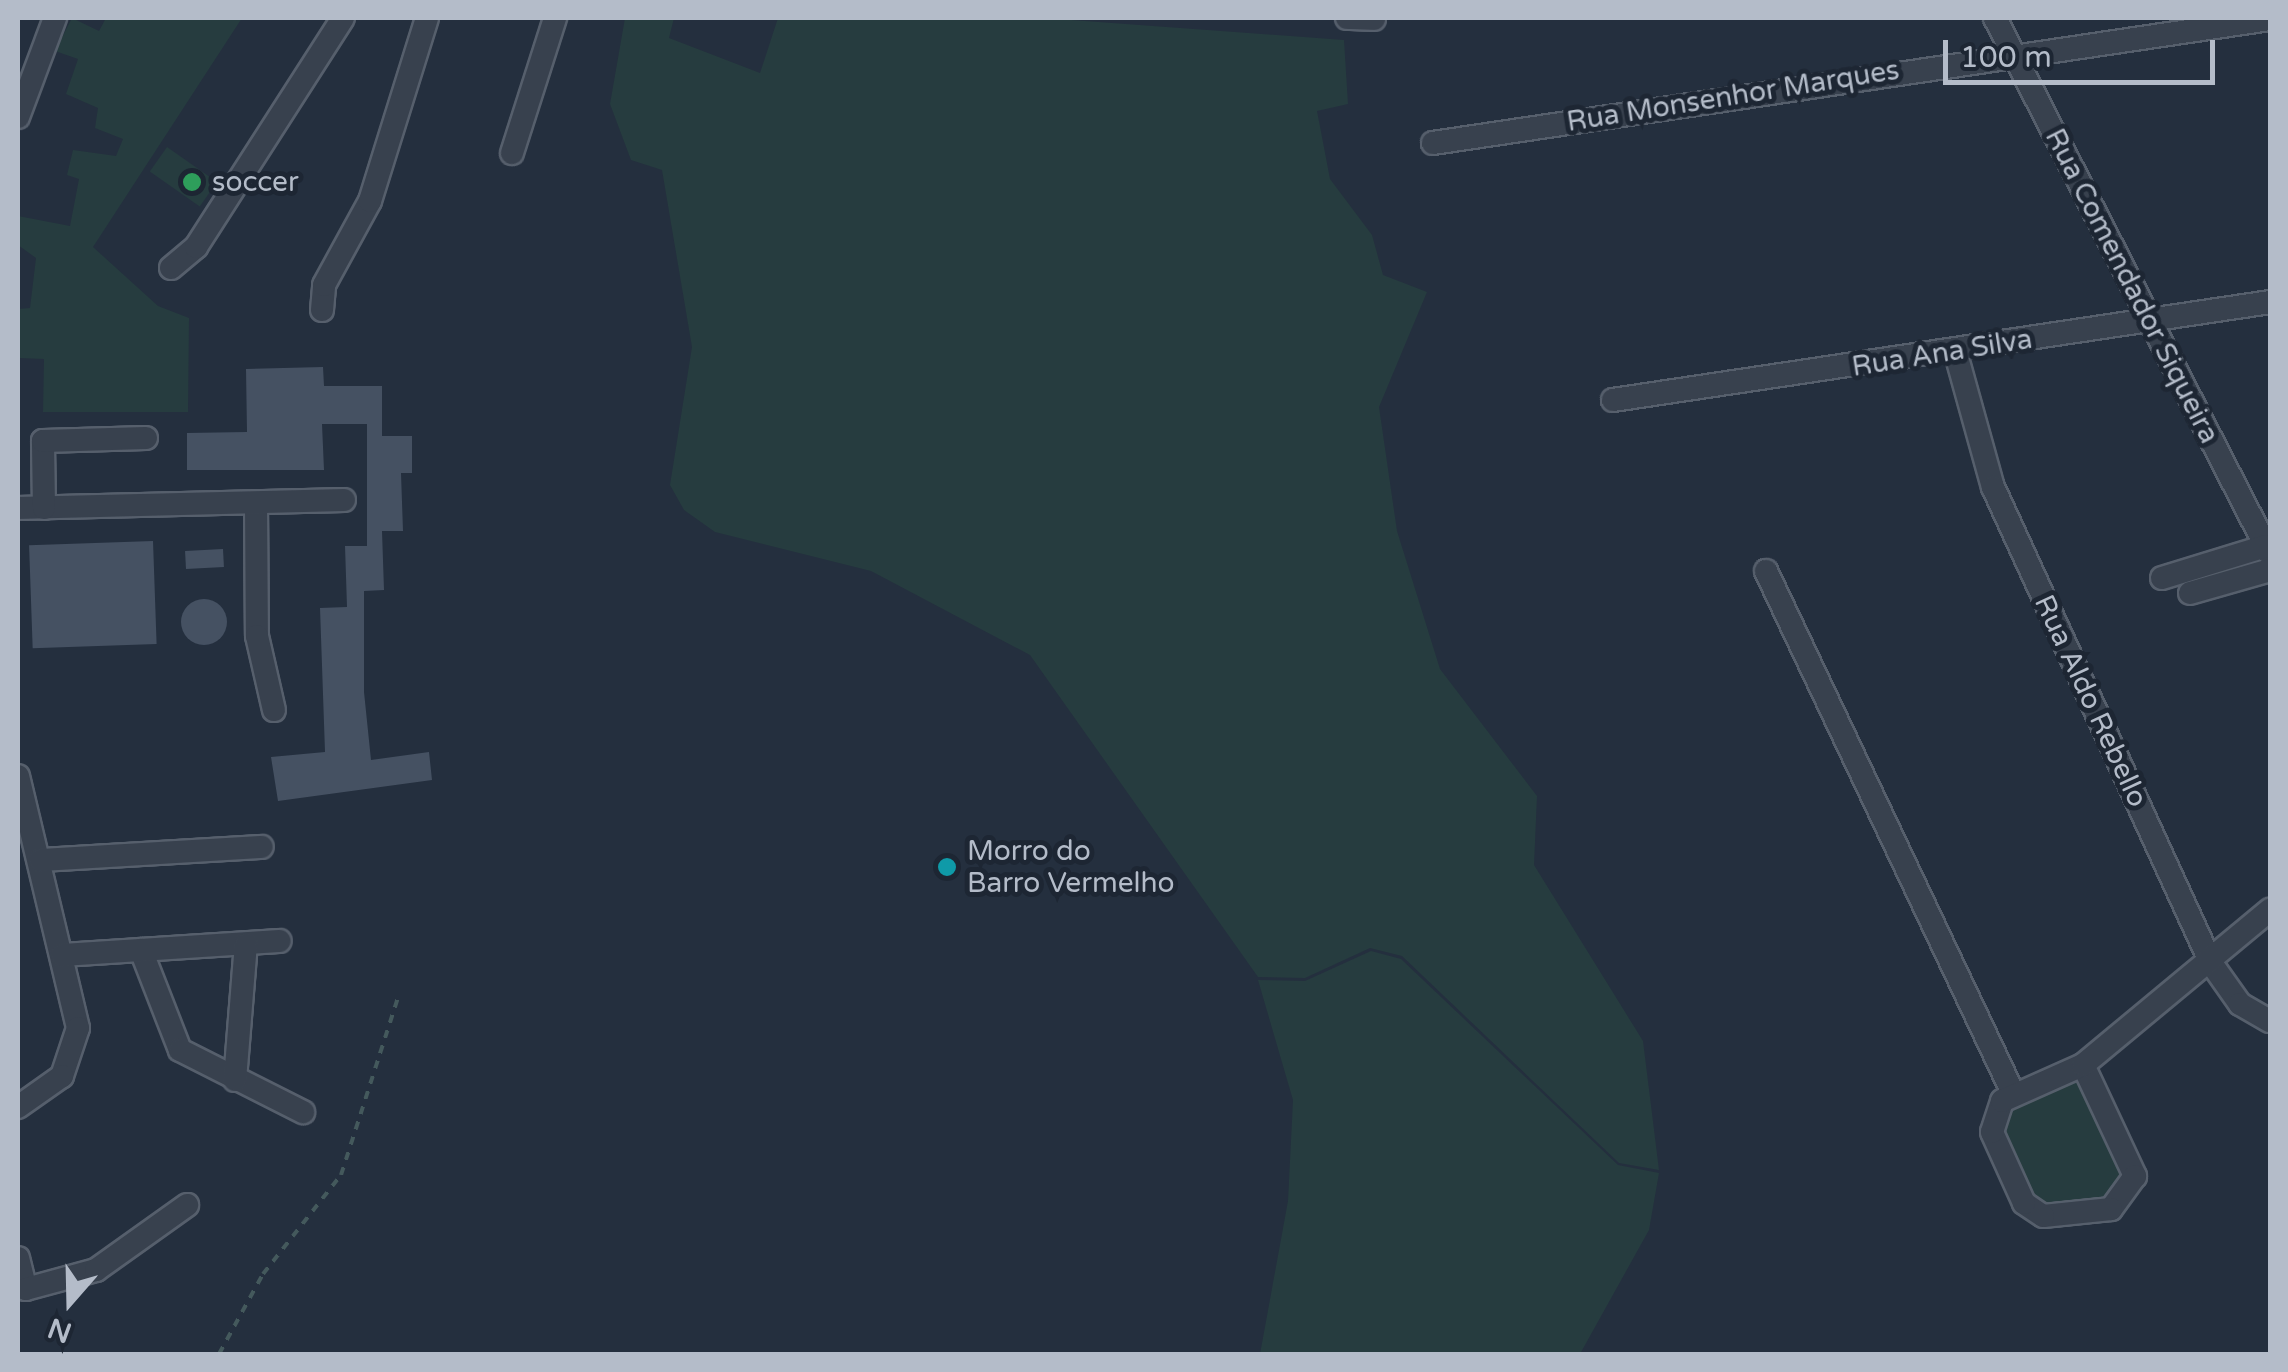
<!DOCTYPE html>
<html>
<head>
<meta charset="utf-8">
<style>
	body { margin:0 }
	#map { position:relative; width:2288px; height:1372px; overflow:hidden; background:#242f3e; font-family:"Varela Round",sans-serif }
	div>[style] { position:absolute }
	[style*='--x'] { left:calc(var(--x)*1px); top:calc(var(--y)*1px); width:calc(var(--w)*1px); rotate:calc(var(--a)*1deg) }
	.green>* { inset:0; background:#263c3f; transform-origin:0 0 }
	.building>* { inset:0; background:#455162; transform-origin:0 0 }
	.round { border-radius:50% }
	.path>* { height:4px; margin-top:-2px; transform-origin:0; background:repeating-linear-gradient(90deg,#44595c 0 8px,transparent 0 16px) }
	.roads { filter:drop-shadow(2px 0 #565f6c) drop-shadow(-2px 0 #565f6c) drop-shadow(0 2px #565f6c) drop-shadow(0 -2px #565f6c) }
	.minor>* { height:22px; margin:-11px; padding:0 11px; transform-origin:11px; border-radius:11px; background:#38414e }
	.dots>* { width:28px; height:28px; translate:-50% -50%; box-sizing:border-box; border:5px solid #1d2633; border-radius:50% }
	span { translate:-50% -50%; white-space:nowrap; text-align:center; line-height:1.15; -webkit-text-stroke:10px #1d2633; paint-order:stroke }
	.street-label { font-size:28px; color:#b4bcc9 }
	.poi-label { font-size:28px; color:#b4bcc9 }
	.left { translate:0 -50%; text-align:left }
	.frame { position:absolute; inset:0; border:20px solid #b4bcc9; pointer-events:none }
	.north { position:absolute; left:20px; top:1252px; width:100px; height:100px; -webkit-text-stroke:8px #1d2633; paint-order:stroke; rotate:200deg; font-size:28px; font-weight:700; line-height:40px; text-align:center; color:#b4bcc9 }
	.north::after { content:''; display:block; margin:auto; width:35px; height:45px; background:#b4bcc9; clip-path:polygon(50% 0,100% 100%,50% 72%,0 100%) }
	.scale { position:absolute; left:1943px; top:40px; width:272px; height:45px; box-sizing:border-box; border:5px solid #b4bcc9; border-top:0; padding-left:12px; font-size:30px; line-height:35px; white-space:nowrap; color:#b4bcc9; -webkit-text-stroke:8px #1d2633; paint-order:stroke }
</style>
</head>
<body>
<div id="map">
	<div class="green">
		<i style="clip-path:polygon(72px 18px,99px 31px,106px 18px,242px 18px,93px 247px,158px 306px,189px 318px,188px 412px,43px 412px,44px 359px,19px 358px,18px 309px,30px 308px,36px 258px,18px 245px,18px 216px,70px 226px,79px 179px,67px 175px,73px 150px,116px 156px,123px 139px,95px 128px,98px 108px,66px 94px,78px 59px,55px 51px)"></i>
		<i style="clip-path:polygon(625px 18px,674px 18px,669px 38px,760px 73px,778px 18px,1044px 18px,1344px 40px,1348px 104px,1317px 111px,1330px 179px,1372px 235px,1383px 275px,1427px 292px,1379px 407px,1397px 531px,1440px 669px,1537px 796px,1534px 865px,1643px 1041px,1659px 1170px,1619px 1163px,1402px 956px,1370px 948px,1305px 978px,1258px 977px,1030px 655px,871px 571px,715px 532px,684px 510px,670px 485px,692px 347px,662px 170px,631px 160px,610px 104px)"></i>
		<i style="left:167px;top:147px;width:61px;height:30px;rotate:35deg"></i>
		<i style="clip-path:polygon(1371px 951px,1401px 959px,1618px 1165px,1659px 1173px,1649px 1230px,1580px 1354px,1260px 1354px,1288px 1201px,1293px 1100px,1258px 980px,1305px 981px)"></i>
		<i style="clip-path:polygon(2080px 1069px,2131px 1172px,2115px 1204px,2035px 1207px,1999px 1128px,2003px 1110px)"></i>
	</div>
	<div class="building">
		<i style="clip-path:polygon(323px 367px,324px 386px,382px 386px,382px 436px,412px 436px,412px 473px,401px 473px,403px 531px,382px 531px,384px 590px,364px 591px,364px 692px,371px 760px,429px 752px,432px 780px,278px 801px,271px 757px,325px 752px,320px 608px,347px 607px,345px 546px,367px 546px,367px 424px,322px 424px,324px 470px,187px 470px,187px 433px,247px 432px,246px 369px)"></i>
		<i style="left:153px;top:541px;width:103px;height:124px;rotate:88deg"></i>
		<i style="left:223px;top:549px;width:18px;height:38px;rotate:87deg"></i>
		<i class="round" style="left:181px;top:599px;width:46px;height:46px"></i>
	</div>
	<div class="path">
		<i style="--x:219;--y:1354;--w:91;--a:-61.2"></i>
		<i style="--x:263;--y:1274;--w:126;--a:-51.8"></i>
		<i style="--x:341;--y:1175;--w:190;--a:-72.2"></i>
	</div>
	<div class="roads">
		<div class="minor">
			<i style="--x:1347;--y:18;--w:27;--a:2"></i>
			<i style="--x:1995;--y:18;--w:602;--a:62.84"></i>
			<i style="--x:18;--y:117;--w:106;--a:-69.5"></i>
			<i style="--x:1433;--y:143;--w:846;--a:-8.43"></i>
			<i style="--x:512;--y:153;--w:142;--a:-72.3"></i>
			<i style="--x:171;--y:268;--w:33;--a:-40"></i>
			<i style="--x:196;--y:247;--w:272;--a:-57.3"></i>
			<i style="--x:322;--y:310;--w:25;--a:-85"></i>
			<i style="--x:324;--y:285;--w:96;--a:-61.3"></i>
			<i style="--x:370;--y:201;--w:192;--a:-72.7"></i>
			<i style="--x:1956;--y:354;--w:138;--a:74.5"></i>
			<i style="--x:1993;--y:487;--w:524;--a:65.39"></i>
			<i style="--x:2211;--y:963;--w:50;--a:54.7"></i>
			<i style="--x:2240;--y:1004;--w:34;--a:30"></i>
			<i style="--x:1613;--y:400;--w:664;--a:-8.48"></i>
			<i style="--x:256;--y:503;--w:133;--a:89.6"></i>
			<i style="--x:257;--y:636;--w:76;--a:77.1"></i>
			<i style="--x:18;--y:508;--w:326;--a:-1.4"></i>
			<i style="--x:44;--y:508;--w:67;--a:-90.9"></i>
			<i style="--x:43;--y:441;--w:103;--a:-1.7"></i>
			<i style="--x:1766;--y:571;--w:577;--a:64.68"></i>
			<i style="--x:2162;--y:578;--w:109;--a:-17.1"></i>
			<i style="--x:2190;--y:593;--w:83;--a:-16"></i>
			<i style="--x:18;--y:776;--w:259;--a:76.6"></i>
			<i style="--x:78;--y:1028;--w:51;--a:108.4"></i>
			<i style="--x:62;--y:1076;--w:54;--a:144.8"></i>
			<i style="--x:40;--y:860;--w:222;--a:-3.4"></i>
			<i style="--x:141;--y:950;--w:107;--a:68.7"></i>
			<i style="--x:180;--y:1050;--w:138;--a:26.8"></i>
			<i style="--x:62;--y:955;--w:218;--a:-3.7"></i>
			<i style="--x:2083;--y:1065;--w:123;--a:64.9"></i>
			<i style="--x:2135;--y:1176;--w:41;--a:126"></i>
			<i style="--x:2111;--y:1209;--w:68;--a:174.1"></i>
			<i style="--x:2043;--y:1216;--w:23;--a:-146"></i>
			<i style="--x:2024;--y:1203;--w:78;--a:-114.3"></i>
			<i style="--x:1992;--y:1132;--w:33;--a:-72"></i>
			<i style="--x:2002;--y:1101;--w:89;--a:-24"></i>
			<i style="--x:2083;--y:1065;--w:243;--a:-39.7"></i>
			<i style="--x:235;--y:1080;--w:136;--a:-85.4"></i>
			<i style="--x:18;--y:1258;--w:32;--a:76"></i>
			<i style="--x:26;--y:1289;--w:73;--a:-15.2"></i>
			<i style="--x:96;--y:1270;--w:112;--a:-35.5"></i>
		</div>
	</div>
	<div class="dots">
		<i style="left:192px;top:182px;background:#2e9e5b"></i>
		<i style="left:947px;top:867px;background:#0f9aa8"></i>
	</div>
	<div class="street-label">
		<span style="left:1733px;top:96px;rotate:-9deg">Rua Monsenhor Marques</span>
		<span style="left:2132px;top:286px;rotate:63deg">Rua Comendador Siqueira</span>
		<span style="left:1942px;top:353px;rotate:-9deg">Rua Ana Silva</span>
		<span style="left:2091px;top:701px;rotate:65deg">Rua Aldo Rebello</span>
	</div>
	<div class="poi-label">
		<span class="left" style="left:212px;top:182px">soccer</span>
		<span class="left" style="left:967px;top:867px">Morro do<br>Barro Vermelho</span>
	</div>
	<div class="frame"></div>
	<div class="north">N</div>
	<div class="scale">100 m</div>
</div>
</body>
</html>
